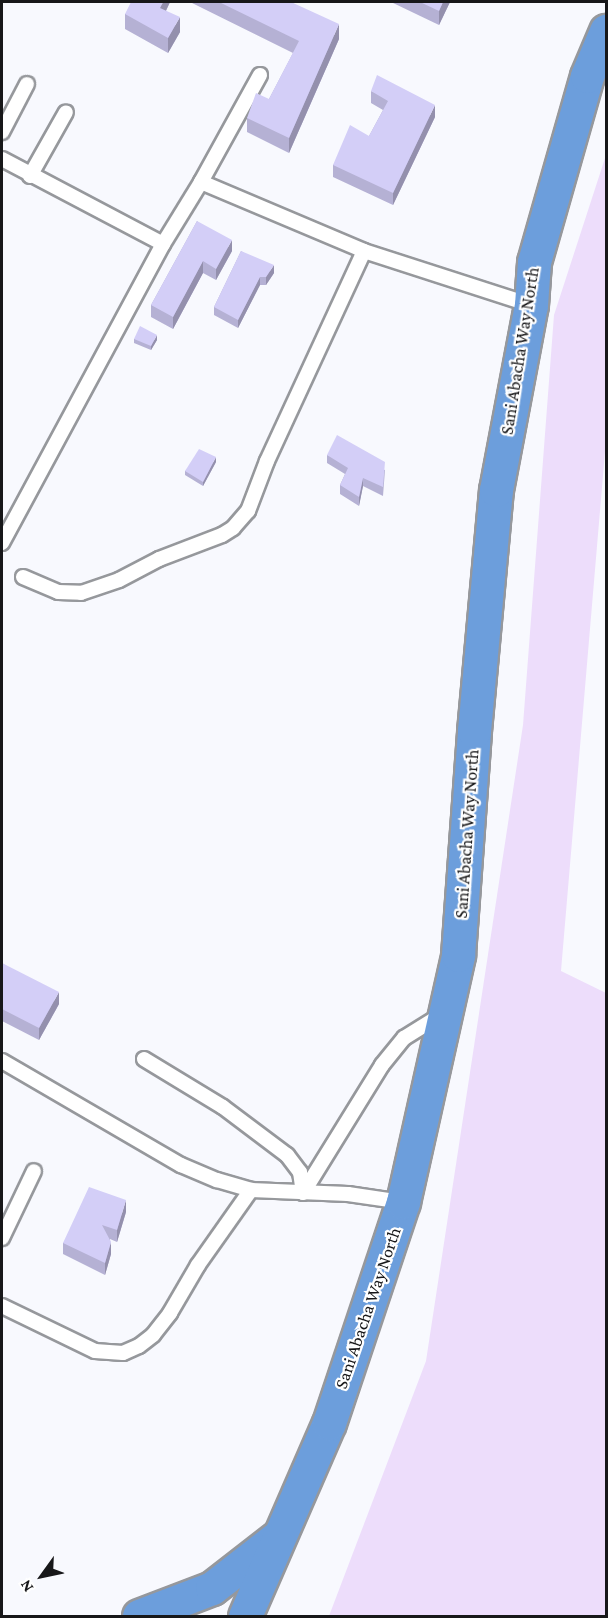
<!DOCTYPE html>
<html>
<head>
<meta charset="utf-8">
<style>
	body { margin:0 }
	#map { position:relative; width:608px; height:1618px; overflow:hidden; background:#f8f9fe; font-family:"Crimson Pro",serif }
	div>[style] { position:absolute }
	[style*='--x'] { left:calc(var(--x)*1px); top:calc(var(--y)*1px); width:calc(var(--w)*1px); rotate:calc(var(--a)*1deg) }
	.green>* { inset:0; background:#edddfb }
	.roads { filter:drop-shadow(2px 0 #96989c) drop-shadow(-2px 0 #96989c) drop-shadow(0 2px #96989c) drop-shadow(0 -2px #96989c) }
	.lane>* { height:14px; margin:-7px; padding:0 7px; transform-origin:7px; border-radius:7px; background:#fff }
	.highway>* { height:33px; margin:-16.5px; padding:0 16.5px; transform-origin:16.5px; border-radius:16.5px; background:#6c9edc }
	.wall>* { inset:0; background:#b5b1d4 }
	.shaded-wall>* { inset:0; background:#9490ad }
	.building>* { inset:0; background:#d3cef7 }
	span { translate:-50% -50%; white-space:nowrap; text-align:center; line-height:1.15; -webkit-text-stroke:4.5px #fff; paint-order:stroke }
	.street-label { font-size:18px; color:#171719 }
	.frame { position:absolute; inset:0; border:3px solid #171719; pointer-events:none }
	.north { position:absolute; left:12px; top:1546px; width:60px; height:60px; -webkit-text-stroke:4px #fff; paint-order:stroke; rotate:237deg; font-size:16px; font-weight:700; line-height:24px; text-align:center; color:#171719 }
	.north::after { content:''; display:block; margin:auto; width:21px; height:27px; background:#171719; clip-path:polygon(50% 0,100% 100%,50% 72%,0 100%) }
</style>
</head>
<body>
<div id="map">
	<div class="green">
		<i style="clip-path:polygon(606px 155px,606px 440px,561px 971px,606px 993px,606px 1616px,329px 1616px,426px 1361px,523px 725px,554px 315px)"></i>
	</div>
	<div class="roads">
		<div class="lane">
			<i style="--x:260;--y:75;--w:122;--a:118.9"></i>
			<i style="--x:201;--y:182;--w:177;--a:22.9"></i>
			<i style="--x:364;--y:251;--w:176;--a:17.9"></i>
			<i style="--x:2;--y:132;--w:54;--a:-62.5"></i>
			<i style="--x:2;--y:159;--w:182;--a:27.8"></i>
			<i style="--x:30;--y:176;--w:73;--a:-60.6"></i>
			<i style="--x:2;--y:543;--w:340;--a:-61.7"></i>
			<i style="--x:163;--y:244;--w:73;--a:-58.5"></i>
			<i style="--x:23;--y:577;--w:38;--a:23"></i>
			<i style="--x:58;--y:592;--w:23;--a:2"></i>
			<i style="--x:81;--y:593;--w:40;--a:-18.9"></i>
			<i style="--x:119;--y:580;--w:45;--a:-27.7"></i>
			<i style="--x:159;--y:559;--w:67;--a:-20.9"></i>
			<i style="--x:222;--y:535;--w:13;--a:-32"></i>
			<i style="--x:233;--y:528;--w:23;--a:-49"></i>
			<i style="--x:248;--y:511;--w:53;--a:-69.2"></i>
			<i style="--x:267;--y:461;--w:231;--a:-65.2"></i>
			<i style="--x:144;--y:1059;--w:92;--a:31.3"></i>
			<i style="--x:223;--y:1107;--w:80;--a:36.9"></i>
			<i style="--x:287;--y:1155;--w:21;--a:53"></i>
			<i style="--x:300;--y:1172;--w:21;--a:82"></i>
			<i style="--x:2;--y:1061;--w:207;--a:30.2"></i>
			<i style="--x:181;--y:1165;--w:39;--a:23"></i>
			<i style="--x:217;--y:1180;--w:35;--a:16"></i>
			<i style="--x:251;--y:1190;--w:97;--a:2.4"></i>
			<i style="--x:348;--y:1194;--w:56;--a:8.3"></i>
			<i style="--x:303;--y:1193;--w:150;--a:-58.3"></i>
			<i style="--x:382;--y:1065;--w:35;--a:-51"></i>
			<i style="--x:404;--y:1038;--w:44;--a:-31.9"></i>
			<i style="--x:2;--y:1238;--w:74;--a:-64.5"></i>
			<i style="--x:2;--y:1306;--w:103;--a:25.8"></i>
			<i style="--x:95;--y:1351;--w:28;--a:4"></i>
			<i style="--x:123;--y:1353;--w:17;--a:-24"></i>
			<i style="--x:139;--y:1346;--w:18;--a:-38"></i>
			<i style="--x:153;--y:1335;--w:28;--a:-52"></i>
			<i style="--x:170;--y:1313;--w:56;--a:-59.7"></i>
			<i style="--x:198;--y:1265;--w:92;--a:-54.8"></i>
		</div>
		<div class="highway">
			<i style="--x:139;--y:1616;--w:78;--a:-21"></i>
			<i style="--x:212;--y:1588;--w:85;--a:-37.8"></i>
			<i style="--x:245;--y:1616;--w:210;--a:-66.5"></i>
			<i style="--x:329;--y:1423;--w:233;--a:-71.5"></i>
			<i style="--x:403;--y:1202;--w:253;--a:-77.4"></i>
			<i style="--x:458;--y:955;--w:225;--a:-85.9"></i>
			<i style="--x:474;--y:731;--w:242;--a:-84.8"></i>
			<i style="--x:496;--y:490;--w:188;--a:-79.3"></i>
			<i style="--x:531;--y:305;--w:43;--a:-86"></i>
			<i style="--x:534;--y:262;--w:193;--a:-74.1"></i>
			<i style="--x:587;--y:76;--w:49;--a:-67.1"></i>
		</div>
	</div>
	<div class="wall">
		<i style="clip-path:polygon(170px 2px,166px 11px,180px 32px,168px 53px,125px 29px,125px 14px)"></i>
		<i style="clip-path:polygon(190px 2px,291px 2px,339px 39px,289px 153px,247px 132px,247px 118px,269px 99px,293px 53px)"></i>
		<i style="clip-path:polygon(391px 2px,450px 2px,439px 25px)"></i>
		<i style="clip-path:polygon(371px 91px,435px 117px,393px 205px,333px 177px,333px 165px,369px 136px,383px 110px,371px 103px)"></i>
		<i style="clip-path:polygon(197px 221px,232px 251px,216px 280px,203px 273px,173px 329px,151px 317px,151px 305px)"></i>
		<i style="clip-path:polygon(241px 251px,274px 273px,266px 285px,260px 285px,238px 328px,214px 315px,214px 307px)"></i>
		<i style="clip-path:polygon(134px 339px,157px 340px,151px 350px,134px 343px)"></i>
		<i style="clip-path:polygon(327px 455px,385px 470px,383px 496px,363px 486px,359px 506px,340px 494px,340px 485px,345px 474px,327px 463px)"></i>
		<i style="clip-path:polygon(216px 462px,203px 486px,185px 475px,185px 471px)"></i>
		<i style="clip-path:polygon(2px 963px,59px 1004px,39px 1040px,2px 1021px)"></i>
		<i style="clip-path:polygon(126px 1212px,117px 1242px,110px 1239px,111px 1254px,105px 1275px,63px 1254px,63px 1243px)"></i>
	</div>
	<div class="shaded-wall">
		<i style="clip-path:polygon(163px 2px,170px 2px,160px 23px,160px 8px)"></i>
		<i style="clip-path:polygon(443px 2px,450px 2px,439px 25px,439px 11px)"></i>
		<i style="clip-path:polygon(180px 17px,180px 32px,168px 53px,168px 38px)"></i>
		<i style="clip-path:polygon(339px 24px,339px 39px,289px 153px,289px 138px)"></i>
		<i style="clip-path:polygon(435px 105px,435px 117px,393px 205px,393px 193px)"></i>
		<i style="clip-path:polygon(232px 240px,232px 251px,216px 280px,216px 269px)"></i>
		<i style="clip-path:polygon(203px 261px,203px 273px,173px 329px,173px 317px)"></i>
		<i style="clip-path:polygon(274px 265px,274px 273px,266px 285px,266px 277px)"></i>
		<i style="clip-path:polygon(260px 277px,260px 285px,238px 328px,238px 320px)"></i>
		<i style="clip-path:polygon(157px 335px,157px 340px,151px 350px,151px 346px)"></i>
		<i style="clip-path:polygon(216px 457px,216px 462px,203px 486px,203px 482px)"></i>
		<i style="clip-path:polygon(363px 478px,363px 486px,359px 506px,359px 497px)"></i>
		<i style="clip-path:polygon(59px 992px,59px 1004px,39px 1040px,39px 1028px)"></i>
		<i style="clip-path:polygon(126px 1200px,126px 1212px,117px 1242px,117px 1230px)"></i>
		<i style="clip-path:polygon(111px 1242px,111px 1254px,105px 1275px,105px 1263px)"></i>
	</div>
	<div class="building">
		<i style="clip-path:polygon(131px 2px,163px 2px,160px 8px,180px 17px,168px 38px,125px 14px)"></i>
		<i style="clip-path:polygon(219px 2px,291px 2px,339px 24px,289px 138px,247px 118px,256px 93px,269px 99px,299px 41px)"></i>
		<i style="clip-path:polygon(420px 2px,443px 2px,439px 11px)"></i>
		<i style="clip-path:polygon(377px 75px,435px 105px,393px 193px,333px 165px,350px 125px,369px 136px,388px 101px,371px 91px)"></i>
		<i style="clip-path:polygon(197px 221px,232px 240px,216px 269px,203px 261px,173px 317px,151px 305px)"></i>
		<i style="clip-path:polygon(241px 251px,274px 265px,266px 277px,260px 277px,238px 320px,214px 307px)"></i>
		<i style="clip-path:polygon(140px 326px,157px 335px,151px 346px,134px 339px)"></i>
		<i style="clip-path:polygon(337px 435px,385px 462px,383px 487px,363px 478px,359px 497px,340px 485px,348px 468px,327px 455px)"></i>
		<i style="clip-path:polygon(199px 449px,216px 457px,203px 482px,185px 471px)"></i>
		<i style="clip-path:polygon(2px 963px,59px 992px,39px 1028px,2px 1009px)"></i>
		<i style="clip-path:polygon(89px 1187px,126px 1200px,117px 1230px,102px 1225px,111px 1242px,105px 1263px,63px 1243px)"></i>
	</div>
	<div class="street-label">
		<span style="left:520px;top:351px;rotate:-81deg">Sani Abacha Way North</span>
		<span style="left:467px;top:834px;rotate:-86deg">Sani Abacha Way North</span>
		<span style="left:368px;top:1308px;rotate:-71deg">Sani Abacha Way North</span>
	</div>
	<div class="frame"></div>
	<div class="north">N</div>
</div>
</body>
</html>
